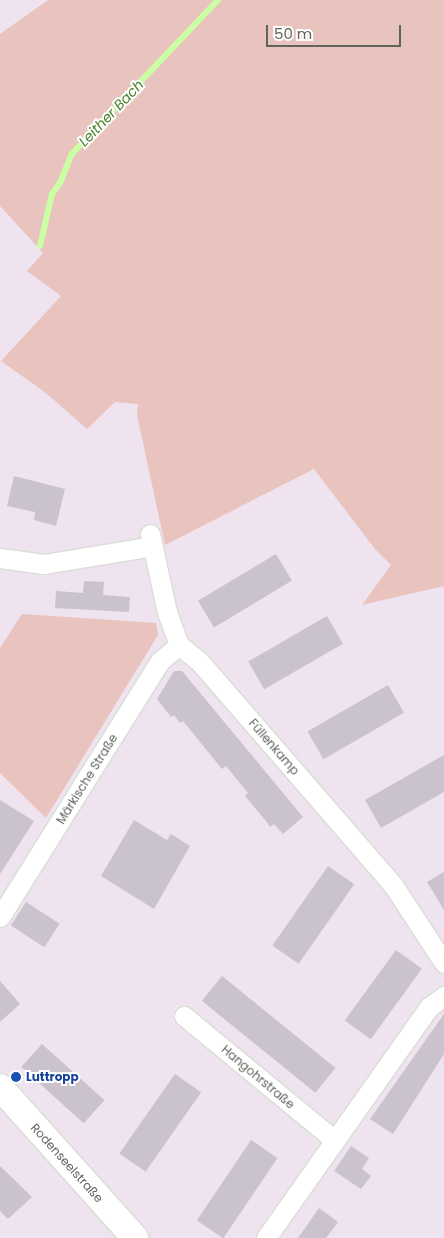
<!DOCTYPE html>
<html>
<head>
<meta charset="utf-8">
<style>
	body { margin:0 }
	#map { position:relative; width:444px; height:1238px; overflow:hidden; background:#eee3ef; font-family:Poppins,sans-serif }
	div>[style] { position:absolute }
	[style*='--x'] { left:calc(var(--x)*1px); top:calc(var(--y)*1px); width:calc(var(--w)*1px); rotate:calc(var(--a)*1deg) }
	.green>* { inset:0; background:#e9c4be }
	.stream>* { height:5.5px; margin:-2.75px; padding:0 2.75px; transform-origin:2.75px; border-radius:2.75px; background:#cbffa4 }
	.building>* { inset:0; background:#cac2cd; transform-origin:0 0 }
	.roads { filter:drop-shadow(1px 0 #d8ded6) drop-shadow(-1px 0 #d8ded6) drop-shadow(0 1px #d8ded6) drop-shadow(0 -1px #d8ded6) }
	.street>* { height:19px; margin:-9.5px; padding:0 9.5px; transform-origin:9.5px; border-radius:9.5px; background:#fff }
	.secondary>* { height:26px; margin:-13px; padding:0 13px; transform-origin:13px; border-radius:13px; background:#fff }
	.dots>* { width:14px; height:14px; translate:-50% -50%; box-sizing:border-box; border:2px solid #fff; border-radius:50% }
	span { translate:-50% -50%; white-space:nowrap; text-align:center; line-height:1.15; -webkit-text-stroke:4px #fff; paint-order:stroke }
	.street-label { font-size:12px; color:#5f655b }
	.transit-label { font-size:12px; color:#164399; font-weight:700 }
	.left { translate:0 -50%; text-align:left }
	.water-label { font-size:14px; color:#4a812b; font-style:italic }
	.scale { position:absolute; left:266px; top:25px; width:135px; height:22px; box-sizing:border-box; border:2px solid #5f655b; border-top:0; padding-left:6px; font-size:15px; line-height:18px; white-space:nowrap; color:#5f655b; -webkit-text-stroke:4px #fff; paint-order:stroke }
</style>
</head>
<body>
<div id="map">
	<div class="green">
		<i style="clip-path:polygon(48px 0,444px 0,444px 586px,362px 605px,391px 565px,375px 549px,314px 469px,165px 545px,137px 415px,138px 404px,115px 402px,87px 429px,46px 393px,1px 361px,61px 296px,27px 271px,43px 253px,0 206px,0 34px)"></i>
		<i style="clip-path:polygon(22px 614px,156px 623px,158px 635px,46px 818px,0 773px,0 648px)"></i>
	</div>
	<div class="stream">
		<i style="--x:40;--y:246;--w:53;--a:-77"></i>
		<i style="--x:52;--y:194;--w:14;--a:-54"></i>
		<i style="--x:60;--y:183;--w:31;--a:-68"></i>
		<i style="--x:72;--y:154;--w:212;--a:-46.5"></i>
	</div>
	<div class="building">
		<i style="clip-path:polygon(14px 476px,65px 489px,56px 526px,34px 520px,35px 512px,7px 506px)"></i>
		<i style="left:276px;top:554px;width:31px;height:91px;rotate:59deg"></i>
		<i style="clip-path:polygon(84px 581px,104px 582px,103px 595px,130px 597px,129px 612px,55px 608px,56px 591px,83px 593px)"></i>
		<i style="left:327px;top:616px;width:32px;height:91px;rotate:60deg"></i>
		<i style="clip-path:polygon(174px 671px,182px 671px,303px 817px,283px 834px,274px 824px,270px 827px,265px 820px,245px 796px,248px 793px,226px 766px,222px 769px,183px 721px,180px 723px,174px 715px,171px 717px,157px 699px)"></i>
		<i style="left:388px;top:685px;width:32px;height:93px;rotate:60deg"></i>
		<i style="clip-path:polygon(444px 755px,444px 792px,381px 828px,365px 800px)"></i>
		<i style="clip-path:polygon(0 800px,34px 821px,0 874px)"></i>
		<i style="clip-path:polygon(134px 820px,167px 840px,171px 834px,190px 846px,154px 909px,101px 876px)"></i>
		<i style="left:328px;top:866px;width:32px;height:97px;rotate:35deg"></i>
		<i style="clip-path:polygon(444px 872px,444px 910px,427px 882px)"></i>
		<i style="left:26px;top:902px;width:40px;height:28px;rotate:33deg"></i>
		<i style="left:396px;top:950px;width:32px;height:87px;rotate:36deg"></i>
		<i style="left:222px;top:976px;width:146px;height:32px;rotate:39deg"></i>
		<i style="clip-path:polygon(0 981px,20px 1004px,0 1022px)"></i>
		<i style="clip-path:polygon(444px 1014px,444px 1054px,393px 1134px,370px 1119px)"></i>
		<i style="left:42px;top:1044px;width:84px;height:31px;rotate:42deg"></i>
		<i style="left:175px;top:1074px;width:32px;height:97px;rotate:35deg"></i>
		<i style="left:251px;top:1140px;width:32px;height:97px;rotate:34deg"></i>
		<i style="clip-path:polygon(351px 1146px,369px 1158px,362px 1169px,371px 1176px,361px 1189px,334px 1171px)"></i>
		<i style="clip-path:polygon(0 1166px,32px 1197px,8px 1219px,0 1211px)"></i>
		<i style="clip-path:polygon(319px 1208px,338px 1222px,326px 1238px,298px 1238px)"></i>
	</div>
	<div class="roads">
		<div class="street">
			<i style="--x:150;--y:534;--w:80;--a:77.7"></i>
			<i style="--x:167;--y:612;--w:35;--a:70"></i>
			<i style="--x:179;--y:645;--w:26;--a:39"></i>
			<i style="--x:199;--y:661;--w:296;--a:49.1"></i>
			<i style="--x:393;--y:885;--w:93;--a:56.8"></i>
			<i style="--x:0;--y:558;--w:44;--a:7.8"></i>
			<i style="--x:44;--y:564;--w:110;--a:-9.4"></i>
			<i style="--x:0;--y:917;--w:302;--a:-58"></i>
			<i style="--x:160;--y:661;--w:25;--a:-40"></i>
			<i style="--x:184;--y:1016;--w:193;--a:39.5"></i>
			<i style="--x:266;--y:1238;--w:283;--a:-54.8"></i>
			<i style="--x:429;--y:1007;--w:19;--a:-36"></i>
		</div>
		<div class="secondary">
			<i style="--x:0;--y:1087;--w:203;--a:48.2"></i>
		</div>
	</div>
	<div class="dots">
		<i style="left:16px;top:1077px;background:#1a4fb4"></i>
	</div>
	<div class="street-label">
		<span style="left:274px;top:747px;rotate:49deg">Füllenkamp</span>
		<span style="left:87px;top:779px;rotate:-58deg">Märkische Straße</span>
		<span style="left:258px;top:1077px;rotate:40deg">Hangohrstraße</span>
		<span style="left:67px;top:1163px;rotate:48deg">Rodenseelstraße</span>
	</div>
	<div class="transit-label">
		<span class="left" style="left:26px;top:1077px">Luttropp</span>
	</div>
	<div class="water-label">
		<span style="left:111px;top:113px;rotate:-46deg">Leither Bach</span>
	</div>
	<div class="scale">50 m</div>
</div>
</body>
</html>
